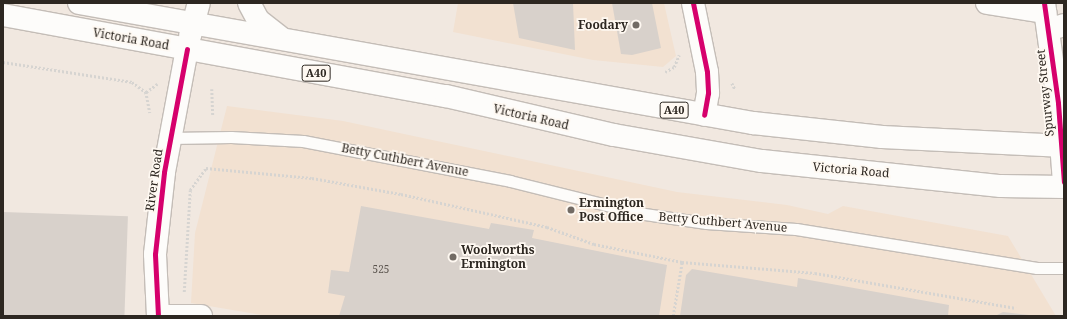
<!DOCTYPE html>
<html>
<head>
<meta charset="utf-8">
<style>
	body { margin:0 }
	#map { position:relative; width:1067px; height:319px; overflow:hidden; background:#f1e8e0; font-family:"Noto Serif",serif }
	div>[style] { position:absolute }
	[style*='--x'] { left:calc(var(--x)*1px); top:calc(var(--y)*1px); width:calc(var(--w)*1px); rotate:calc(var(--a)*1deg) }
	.built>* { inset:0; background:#f2e1d1 }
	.building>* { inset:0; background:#d8d1cb; transform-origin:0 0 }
	.path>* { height:2.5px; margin-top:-1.25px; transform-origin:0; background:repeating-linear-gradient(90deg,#d6d4d1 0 2px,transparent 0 4px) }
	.roads { filter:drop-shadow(1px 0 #c4bdb7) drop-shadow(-1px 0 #c4bdb7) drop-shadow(0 1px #c4bdb7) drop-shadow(0 -1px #c4bdb7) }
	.lane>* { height:11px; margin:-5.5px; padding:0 5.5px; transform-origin:5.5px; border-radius:5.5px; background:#fdfcfa }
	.street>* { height:22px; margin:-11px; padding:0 11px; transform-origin:11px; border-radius:11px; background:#fdfcfa }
	.secondary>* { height:22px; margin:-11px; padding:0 11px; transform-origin:11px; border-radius:11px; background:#fdfcfa }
	.highway>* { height:22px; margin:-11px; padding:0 11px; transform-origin:11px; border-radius:11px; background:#fdfcfa }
	.cycleway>* { height:5px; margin:-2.5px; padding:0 2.5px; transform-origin:2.5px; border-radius:2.5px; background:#d6006c }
	.dots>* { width:11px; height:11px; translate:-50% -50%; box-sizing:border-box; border:2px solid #fef8f1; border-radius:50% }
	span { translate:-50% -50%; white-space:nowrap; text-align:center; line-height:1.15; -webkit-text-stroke:3.5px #fef8f1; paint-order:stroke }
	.number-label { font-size:10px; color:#5a534d }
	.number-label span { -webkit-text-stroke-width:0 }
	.shield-label span { padding:1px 3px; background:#fef8f1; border:1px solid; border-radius:3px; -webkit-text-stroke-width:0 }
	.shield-label { font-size:11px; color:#2d2721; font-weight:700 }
	.poi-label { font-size:12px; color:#2d2721; font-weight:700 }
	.right { translate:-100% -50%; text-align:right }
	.left { translate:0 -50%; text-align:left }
	.street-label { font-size:12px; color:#2d2721 }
	.frame { position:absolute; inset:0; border:4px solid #2d2721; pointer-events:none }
</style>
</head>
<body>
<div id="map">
	<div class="built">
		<i style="clip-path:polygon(458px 3px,664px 3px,676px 56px,663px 67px,593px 60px,453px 32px)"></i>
		<i style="clip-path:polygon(227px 106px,343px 121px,677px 192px,787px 205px,828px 214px,843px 206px,1008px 236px,1056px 316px,268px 316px,191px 303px,195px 233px)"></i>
	</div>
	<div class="building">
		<i style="clip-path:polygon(513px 3px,573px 3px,575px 50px,519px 38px)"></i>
		<i style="clip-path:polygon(612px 3px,652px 3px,661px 48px,632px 55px,621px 54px)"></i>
		<i style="clip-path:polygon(361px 206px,489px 229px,491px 223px,534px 230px,532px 238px,667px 265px,659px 316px,339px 316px,345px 296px,328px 293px,331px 270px,349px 272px)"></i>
		<i style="left:3px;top:212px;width:125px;height:104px;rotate:2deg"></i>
		<i style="clip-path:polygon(692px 269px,797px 287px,798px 278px,949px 305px,948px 316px,680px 316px,686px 275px)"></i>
		<i style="clip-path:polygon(1003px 312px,1029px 315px,1029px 316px,995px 316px)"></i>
	</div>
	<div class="path">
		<i style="--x:3;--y:62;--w:131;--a:8.8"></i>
		<i style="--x:132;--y:82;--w:17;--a:36"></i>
		<i style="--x:146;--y:92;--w:21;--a:79"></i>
		<i style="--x:665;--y:72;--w:10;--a:-29"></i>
		<i style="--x:674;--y:67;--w:13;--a:-67"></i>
		<i style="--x:732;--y:83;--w:7;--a:63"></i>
		<i style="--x:212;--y:89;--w:27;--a:88"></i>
		<i style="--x:146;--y:92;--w:14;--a:-36"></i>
		<i style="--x:184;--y:292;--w:102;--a:-86.6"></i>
		<i style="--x:190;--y:190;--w:27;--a:-54"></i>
		<i style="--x:206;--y:168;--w:106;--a:5.4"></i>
		<i style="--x:312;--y:178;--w:90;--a:10.2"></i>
		<i style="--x:401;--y:194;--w:150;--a:12.7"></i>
		<i style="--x:547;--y:227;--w:50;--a:19.9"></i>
		<i style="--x:594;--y:244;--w:90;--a:11.6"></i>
		<i style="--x:682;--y:262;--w:133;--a:4.7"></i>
		<i style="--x:815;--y:273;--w:204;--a:9.9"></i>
		<i style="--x:673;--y:316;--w:55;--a:-80.5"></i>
	</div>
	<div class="roads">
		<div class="lane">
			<i style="--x:170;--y:138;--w:61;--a:-0.9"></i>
			<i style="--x:231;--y:137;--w:72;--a:3.2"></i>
			<i style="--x:303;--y:141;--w:211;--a:10.9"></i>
			<i style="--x:510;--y:181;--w:132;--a:14"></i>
			<i style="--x:638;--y:213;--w:69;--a:8.4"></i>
			<i style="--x:706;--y:223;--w:90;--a:3.8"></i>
			<i style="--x:796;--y:229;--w:244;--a:9.2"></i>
			<i style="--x:1037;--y:268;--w:27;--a:0"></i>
		</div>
		<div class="street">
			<i style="--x:693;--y:3;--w:70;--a:78.5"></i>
			<i style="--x:707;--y:72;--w:21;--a:87"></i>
			<i style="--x:708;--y:93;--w:22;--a:100"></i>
			<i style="--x:987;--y:3;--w:59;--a:8.8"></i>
			<i style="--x:1048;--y:30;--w:17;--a:-17"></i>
			<i style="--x:158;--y:316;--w:62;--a:-92.8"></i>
			<i style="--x:155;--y:254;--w:82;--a:-83.7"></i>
			<i style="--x:164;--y:172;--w:125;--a:-79.4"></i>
			<i style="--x:168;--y:316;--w:33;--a:0"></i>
		</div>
		<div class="secondary">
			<i style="--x:1044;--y:3;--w:101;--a:82"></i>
			<i style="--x:1058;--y:103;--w:79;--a:85.7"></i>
		</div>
		<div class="highway">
			<i style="--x:79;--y:3;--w:685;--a:10.1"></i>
			<i style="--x:753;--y:123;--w:130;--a:6.2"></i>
			<i style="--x:882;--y:137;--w:182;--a:2.8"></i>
			<i style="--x:249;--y:3;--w:19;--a:62"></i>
			<i style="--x:258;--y:20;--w:28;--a:38"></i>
			<i style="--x:3;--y:15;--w:450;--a:10.4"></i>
			<i style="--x:446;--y:96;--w:172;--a:13.1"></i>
			<i style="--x:614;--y:135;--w:150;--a:10"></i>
			<i style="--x:762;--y:161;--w:240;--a:6"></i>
			<i style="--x:1001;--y:186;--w:63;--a:0.9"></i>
			<i style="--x:190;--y:36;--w:34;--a:-75"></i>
		</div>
	</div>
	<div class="cycleway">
		<i style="--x:693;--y:3;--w:70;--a:78.5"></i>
		<i style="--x:707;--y:72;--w:21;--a:87"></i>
		<i style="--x:708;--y:93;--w:22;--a:100"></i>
		<i style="--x:1044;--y:3;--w:101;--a:82"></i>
		<i style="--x:1058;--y:103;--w:79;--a:85.7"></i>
		<i style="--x:158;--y:316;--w:62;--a:-92.8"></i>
		<i style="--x:155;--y:254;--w:82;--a:-83.7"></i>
		<i style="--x:164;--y:172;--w:125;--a:-79.4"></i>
	</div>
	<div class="dots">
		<i style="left:636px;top:25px;background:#726b64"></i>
		<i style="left:571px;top:210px;background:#726b64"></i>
		<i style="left:453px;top:257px;background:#726b64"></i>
	</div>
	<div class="number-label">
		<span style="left:381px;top:270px">525</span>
	</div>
	<div class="shield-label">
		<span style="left:316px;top:73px">A40</span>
		<span style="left:674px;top:110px">A40</span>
	</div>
	<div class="poi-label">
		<span class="right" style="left:628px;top:25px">Foodary</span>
		<span class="left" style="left:579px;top:210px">Ermington<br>Post Office</span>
		<span class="left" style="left:461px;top:257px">Woolworths<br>Ermington</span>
	</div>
	<div class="street-label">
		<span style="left:131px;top:39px;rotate:10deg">Victoria Road</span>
		<span style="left:1045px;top:93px;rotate:-96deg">Spurway Street</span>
		<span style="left:531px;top:117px;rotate:13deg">Victoria Road</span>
		<span style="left:405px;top:160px;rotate:11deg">Betty Cuthbert Avenue</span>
		<span style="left:851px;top:170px;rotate:5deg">Victoria Road</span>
		<span style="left:154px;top:180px;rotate:-82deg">River Road</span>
		<span style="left:723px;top:222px;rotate:5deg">Betty Cuthbert Avenue</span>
	</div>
	<div class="frame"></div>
</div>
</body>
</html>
